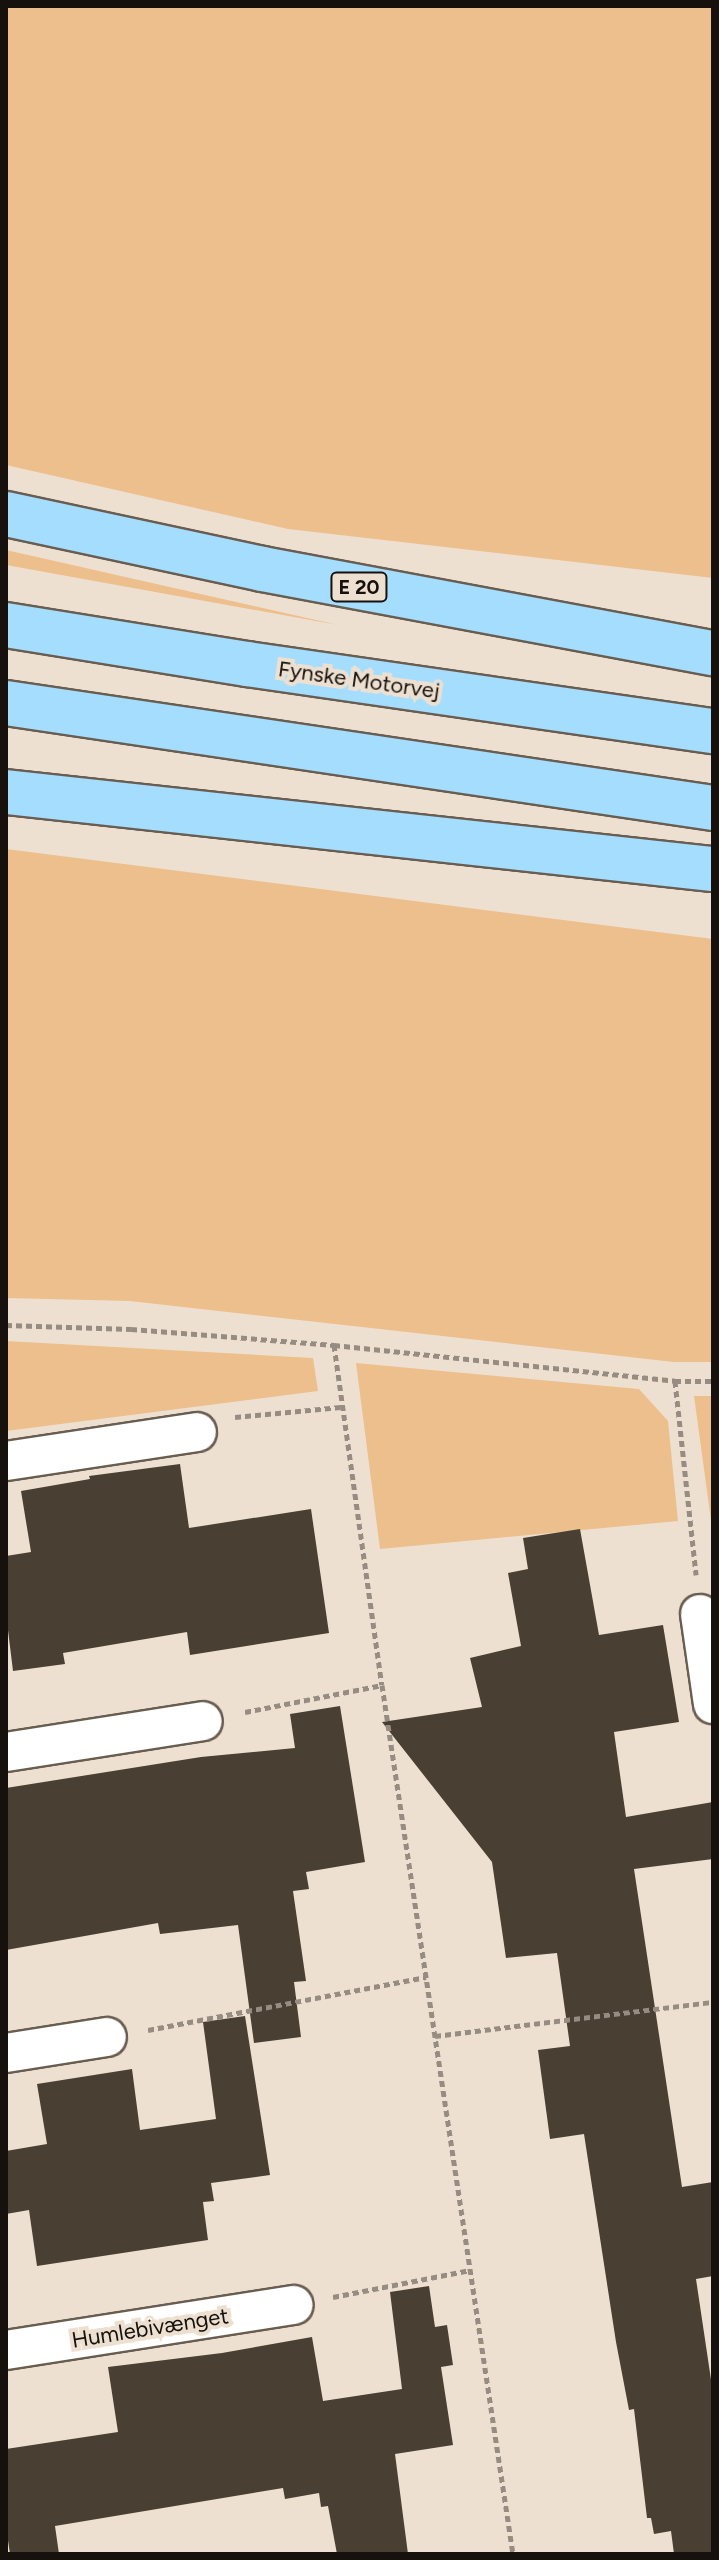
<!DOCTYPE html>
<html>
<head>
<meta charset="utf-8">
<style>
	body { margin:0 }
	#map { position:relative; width:719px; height:2560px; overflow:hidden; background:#eee0d1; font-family:Figtree,sans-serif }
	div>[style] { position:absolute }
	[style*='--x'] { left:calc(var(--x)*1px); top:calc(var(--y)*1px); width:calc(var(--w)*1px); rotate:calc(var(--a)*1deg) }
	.green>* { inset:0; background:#edbf8c }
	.building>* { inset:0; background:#4a3f33 }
	.path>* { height:5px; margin-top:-2.5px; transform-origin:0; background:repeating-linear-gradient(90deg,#978c81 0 6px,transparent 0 10px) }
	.roads { filter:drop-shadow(2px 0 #685d50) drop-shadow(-2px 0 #685d50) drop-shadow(0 2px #685d50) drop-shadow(0 -2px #685d50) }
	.street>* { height:38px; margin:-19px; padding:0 19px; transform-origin:19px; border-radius:19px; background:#fff }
	.highway>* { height:44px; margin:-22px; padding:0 22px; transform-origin:22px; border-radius:22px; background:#a4ddfe }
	span { translate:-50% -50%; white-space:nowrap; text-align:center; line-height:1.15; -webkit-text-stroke:8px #eee0d1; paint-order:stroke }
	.shield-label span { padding:2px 6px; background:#eee0d1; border:2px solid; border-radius:6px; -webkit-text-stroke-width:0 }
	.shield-label { font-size:20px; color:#16110c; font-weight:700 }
	.street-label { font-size:22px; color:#16110c }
	.frame { position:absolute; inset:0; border:8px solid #16110c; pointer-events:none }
</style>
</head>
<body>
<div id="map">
	<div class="green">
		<i style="clip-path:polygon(6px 6px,713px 6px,713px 578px,288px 529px,6px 465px)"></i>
		<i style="clip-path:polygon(6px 550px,338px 625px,6px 565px)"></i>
		<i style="clip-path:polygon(6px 849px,713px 939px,713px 1362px,674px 1362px,130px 1301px,6px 1298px)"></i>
		<i style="clip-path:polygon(6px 1341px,313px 1358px,318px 1391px,6px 1431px)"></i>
		<i style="clip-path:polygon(356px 1363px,639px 1389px,668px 1421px,678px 1521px,380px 1549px)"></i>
		<i style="clip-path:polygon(694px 1396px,713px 1396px,713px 1535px)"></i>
	</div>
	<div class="building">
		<i style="clip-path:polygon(180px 1464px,189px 1528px,311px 1509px,329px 1633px,190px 1655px,187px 1632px,63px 1653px,65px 1664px,13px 1671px,6px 1614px,6px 1556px,31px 1552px,21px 1491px,90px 1479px,89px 1476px)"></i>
		<i style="clip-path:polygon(580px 1529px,599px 1635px,663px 1625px,679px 1722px,614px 1732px,626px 1817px,713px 1802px,713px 1859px,634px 1869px,682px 2187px,713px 2182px,713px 2276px,696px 2279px,713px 2393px,713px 2554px,674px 2554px,671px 2531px,654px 2534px,651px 2518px,647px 2518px,634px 2409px,629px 2410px,616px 2342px,584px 2134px,550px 2139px,538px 2050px,570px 2046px,557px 1953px,506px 1958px,492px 1862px,382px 1722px,482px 1707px,470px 1658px,521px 1646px,508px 1573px,528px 1569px,523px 1538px)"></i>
		<i style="clip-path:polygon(340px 1706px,365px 1862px,306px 1872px,309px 1889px,293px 1891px,306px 1981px,294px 1982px,301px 2037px,254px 2043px,238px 1925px,160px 1934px,158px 1923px,6px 1950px,6px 1788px,201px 1757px,295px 1748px,290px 1714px)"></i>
		<i style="clip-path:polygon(245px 2016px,270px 2175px,211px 2183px,214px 2201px,203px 2202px,208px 2240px,37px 2266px,29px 2210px,6px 2214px,6px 2151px,47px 2144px,37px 2084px,132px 2069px,140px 2130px,216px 2119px,203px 2022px)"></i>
		<i style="clip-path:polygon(429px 2286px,435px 2327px,447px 2325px,453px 2365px,441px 2367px,453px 2445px,395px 2454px,408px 2554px,337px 2554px,328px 2506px,321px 2507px,319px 2493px,285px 2499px,283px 2488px,55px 2526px,59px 2554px,10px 2554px,6px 2527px,6px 2449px,118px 2432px,108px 2367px,222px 2353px,312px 2337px,323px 2401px,402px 2389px,390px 2292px)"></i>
	</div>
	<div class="path">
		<i style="--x:6;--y:1325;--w:125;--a:1.8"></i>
		<i style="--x:131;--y:1329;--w:204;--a:4.5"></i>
		<i style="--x:334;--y:1345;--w:343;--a:6"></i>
		<i style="--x:675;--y:1381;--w:38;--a:0"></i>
		<i style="--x:334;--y:1345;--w:343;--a:82"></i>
		<i style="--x:382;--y:1685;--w:879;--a:81.43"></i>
		<i style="--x:675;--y:1381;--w:195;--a:83.8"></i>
		<i style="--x:235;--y:1417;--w:106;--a:-5.4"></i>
		<i style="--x:245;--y:1712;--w:140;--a:-11.1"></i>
		<i style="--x:148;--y:2030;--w:283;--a:-10.8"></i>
		<i style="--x:435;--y:2036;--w:280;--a:-7"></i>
		<i style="--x:333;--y:2297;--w:140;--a:-11.1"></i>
	</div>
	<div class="roads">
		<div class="street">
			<i style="--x:6;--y:1461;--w:193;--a:-8.6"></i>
			<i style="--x:700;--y:1614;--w:91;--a:81.8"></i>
			<i style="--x:6;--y:1752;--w:199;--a:-8.9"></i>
			<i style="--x:6;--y:2053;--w:102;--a:-9"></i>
			<i style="--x:6;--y:2350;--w:291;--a:-8.9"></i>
		</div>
		<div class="highway">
			<i style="--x:6;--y:514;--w:262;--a:12.1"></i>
			<i style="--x:262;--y:569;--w:459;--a:10.6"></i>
			<i style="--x:6;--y:625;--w:244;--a:9.2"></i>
			<i style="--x:247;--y:664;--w:471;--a:8.2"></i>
			<i style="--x:6;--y:703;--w:715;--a:8.45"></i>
			<i style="--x:6;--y:792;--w:711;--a:6.22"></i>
		</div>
	</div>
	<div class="shield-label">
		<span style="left:359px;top:587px">E 20</span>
	</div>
	<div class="street-label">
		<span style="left:359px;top:680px;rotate:8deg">Fynske Motorvej</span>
		<span style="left:150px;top:2328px;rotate:-9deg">Humlebivænget</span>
	</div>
	<div class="frame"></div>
</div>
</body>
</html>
